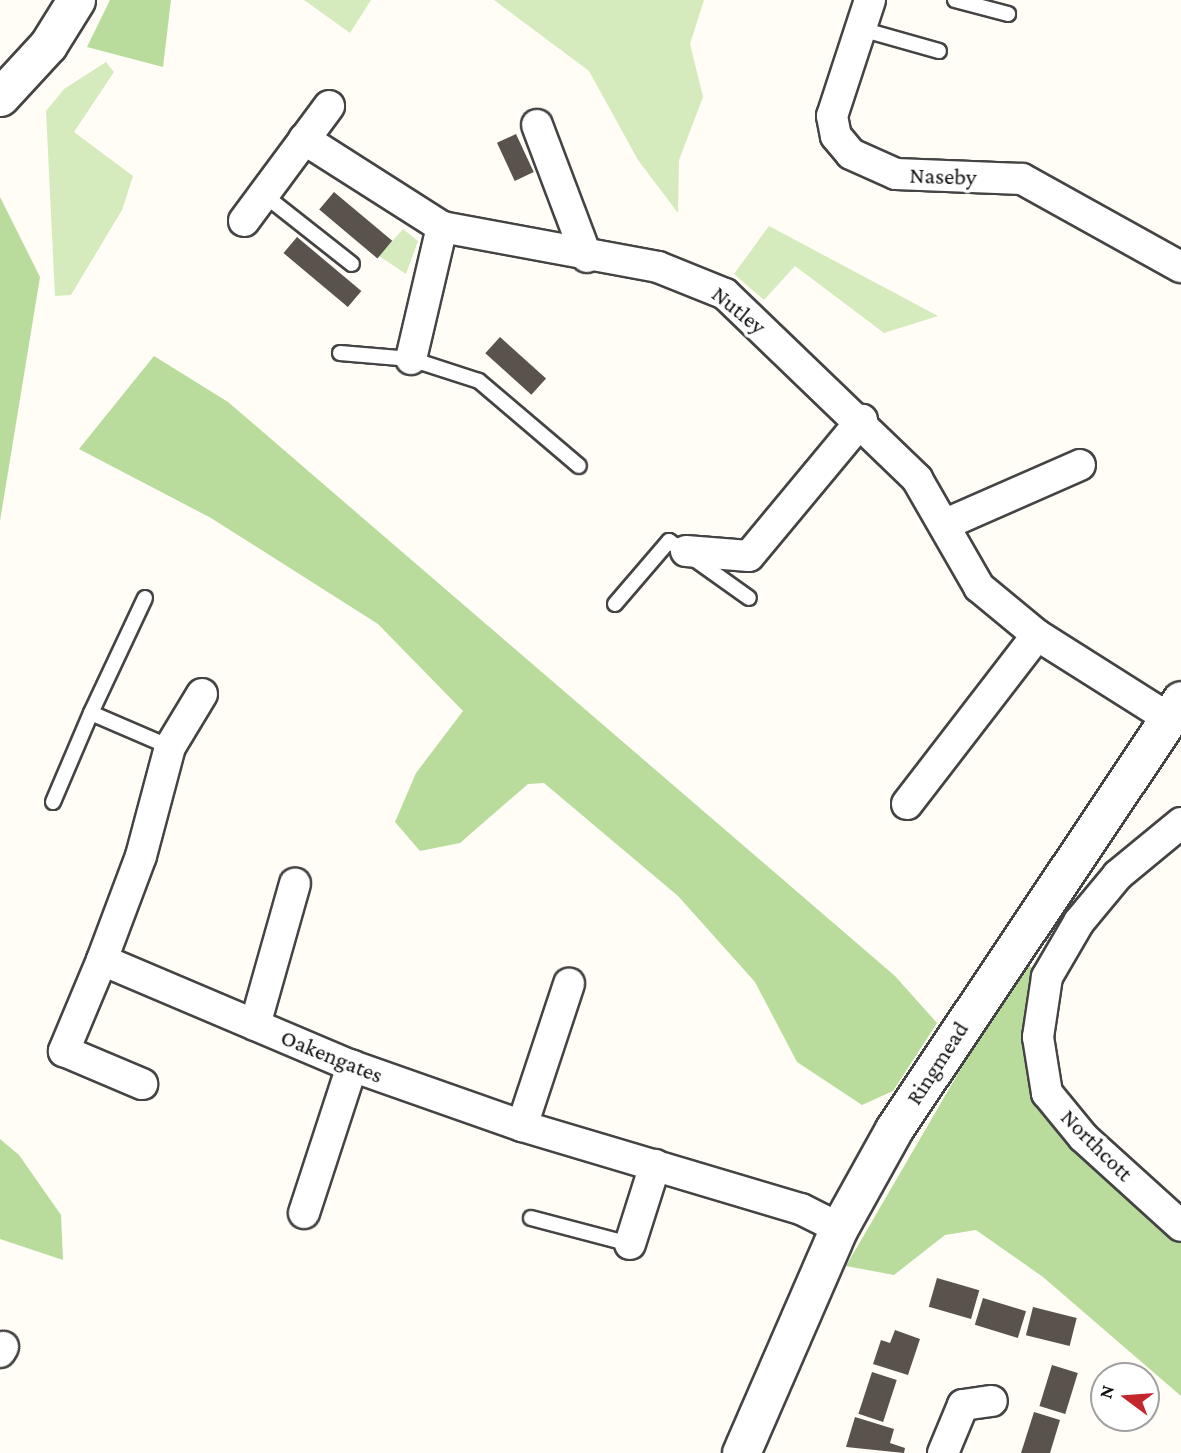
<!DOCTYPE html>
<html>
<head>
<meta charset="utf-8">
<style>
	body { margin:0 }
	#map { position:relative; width:1181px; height:1453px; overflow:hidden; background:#fffdf5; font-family:"Crimson Pro",serif }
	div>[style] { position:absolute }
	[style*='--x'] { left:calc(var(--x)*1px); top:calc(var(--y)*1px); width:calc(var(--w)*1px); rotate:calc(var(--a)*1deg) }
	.green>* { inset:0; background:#d5ebbd }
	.forest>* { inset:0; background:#b9dc9c }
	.building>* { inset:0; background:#5a524d; transform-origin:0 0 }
	.roads { filter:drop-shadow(2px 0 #444) drop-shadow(-2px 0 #444) drop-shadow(0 2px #444) drop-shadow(0 -2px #444) }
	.service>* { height:14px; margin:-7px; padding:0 7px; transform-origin:7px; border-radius:7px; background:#fff }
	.minor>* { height:30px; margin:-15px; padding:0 15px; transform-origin:15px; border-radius:15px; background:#fff }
	.tertiary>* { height:37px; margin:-18.5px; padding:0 18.5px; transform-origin:18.5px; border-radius:18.5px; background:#fff }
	span { translate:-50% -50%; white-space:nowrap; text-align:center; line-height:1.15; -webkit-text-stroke:7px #fff; paint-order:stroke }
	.street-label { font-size:23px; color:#111 }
	.north { position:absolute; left:1090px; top:1362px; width:70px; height:70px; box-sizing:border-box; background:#fff; border:2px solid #a0a0a0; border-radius:50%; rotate:286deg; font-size:19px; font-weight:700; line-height:28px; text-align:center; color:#111 }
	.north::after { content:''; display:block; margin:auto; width:24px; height:32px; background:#c4262e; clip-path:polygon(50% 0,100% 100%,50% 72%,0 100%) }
</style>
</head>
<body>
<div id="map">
	<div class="green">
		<i style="clip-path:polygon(304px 0,371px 0,350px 33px)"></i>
		<i style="clip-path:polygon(494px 0,704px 0,690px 44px,703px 97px,679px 160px,678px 213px,638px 160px,589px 71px)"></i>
		<i style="clip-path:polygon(106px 62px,114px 72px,74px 132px,133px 176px,122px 210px,71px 295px,55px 296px,46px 111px,64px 89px)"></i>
		<i style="clip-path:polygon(769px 226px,938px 316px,884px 333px,795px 266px,764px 300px,734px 274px)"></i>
		<i style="clip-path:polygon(403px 229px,418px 241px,406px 274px,379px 256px)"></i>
	</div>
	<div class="forest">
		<i style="clip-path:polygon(110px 0,171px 0,163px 67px,87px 47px)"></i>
		<i style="clip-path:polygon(0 197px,40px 277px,0 521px)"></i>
		<i style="clip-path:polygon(154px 356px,228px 402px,895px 976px,937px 1023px,893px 1091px,862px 1105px,797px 1062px,755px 982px,678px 896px,544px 783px,528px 784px,460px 843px,420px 851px,395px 822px,416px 773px,463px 711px,378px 624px,211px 518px,79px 449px)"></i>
		<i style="clip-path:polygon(1023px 962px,1037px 971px,1029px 1071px,1062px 1135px,1181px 1243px,1181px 1396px,1043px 1277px,976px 1230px,945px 1235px,894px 1275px,846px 1266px)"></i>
		<i style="clip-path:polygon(0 1139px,19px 1155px,61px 1215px,63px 1260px,0 1239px)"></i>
	</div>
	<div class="building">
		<i style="left:516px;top:134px;width:42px;height:21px;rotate:65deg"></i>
		<i style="left:334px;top:192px;width:76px;height:23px;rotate:40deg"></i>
		<i style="left:297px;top:237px;width:84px;height:21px;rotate:40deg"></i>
		<i style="left:500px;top:337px;width:62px;height:22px;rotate:42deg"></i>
		<i style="left:937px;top:1278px;width:44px;height:30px;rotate:16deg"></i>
		<i style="left:983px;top:1298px;width:45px;height:28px;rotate:17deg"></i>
		<i style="left:1033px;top:1307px;width:45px;height:29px;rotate:14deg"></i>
		<i style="clip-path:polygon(895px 1330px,920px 1339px,908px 1375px,873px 1364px,881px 1340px,890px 1343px)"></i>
		<i style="left:1052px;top:1365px;width:27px;height:43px;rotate:17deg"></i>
		<i style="left:872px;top:1372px;width:26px;height:44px;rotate:18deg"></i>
		<i style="clip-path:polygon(1034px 1412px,1060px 1420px,1050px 1453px,1021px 1453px)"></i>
		<i style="clip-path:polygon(855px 1417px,894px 1429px,890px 1443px,905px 1448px,904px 1453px,846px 1447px)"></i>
	</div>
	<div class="roads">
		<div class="service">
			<i style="--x:955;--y:0;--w:55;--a:14.8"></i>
			<i style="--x:861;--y:29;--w:81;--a:15.8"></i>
			<i style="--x:263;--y:194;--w:113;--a:38.2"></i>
			<i style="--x:340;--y:353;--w:71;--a:4.8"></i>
			<i style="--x:411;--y:359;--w:71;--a:17.9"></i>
			<i style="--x:479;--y:381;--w:131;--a:40.4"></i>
			<i style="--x:145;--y:598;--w:127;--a:115.2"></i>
			<i style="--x:91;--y:713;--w:86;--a:23.3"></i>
			<i style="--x:615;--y:604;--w:83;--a:-49.4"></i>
			<i style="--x:669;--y:541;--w:98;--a:35.5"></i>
			<i style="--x:53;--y:802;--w:97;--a:-66.9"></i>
			<i style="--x:531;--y:1218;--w:102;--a:14.7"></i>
		</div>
		<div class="minor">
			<i style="--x:870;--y:0;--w:122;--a:108.1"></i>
			<i style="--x:832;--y:116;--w:20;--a:79"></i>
			<i style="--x:836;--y:136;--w:23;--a:50"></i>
			<i style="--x:851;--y:154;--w:49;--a:24"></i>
			<i style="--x:896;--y:174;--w:126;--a:2.3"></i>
			<i style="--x:1022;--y:179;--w:182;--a:29"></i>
			<i style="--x:537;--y:125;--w:141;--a:69.3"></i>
			<i style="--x:304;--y:139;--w:164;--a:32.5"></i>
			<i style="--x:442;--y:227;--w:220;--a:10.5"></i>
			<i style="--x:658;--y:267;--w:72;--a:21.9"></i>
			<i style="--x:725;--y:294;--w:267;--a:43.9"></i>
			<i style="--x:917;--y:479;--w:125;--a:60.1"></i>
			<i style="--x:979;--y:587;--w:75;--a:39.6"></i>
			<i style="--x:1037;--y:635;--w:157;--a:32.3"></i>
			<i style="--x:244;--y:221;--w:143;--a:-53.5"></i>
			<i style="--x:411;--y:359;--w:136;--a:-76.8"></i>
			<i style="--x:948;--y:523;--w:144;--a:-23.7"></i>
			<i style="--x:686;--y:551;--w:63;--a:4.5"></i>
			<i style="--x:749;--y:556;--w:177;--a:-50.3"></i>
			<i style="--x:202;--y:694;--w:62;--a:121.1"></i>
			<i style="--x:170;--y:747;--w:113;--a:104.9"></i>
			<i style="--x:141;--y:856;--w:111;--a:110.6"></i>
			<i style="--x:102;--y:960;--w:272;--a:23"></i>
			<i style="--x:352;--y:1066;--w:180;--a:19.4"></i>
			<i style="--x:522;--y:1126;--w:291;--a:16.6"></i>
			<i style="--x:801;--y:1209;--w:42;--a:26.6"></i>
			<i style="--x:907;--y:804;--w:213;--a:-52.4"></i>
			<i style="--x:1181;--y:823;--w:82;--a:140.5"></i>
			<i style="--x:1118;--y:875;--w:61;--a:129.7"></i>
			<i style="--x:1079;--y:922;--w:64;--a:120.2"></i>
			<i style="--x:1047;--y:977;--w:61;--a:98.5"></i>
			<i style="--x:1038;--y:1037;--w:57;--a:80.9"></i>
			<i style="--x:1047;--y:1093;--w:57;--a:50.7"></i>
			<i style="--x:1083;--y:1137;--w:132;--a:42.2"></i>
			<i style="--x:102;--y:960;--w:99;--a:112.7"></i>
			<i style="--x:64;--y:1051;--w:85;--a:22.9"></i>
			<i style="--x:255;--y:1025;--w:147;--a:-74.2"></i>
			<i style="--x:522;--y:1126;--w:150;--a:-71.7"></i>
			<i style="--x:304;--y:1213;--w:155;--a:-71.9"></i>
			<i style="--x:630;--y:1244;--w:83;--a:-72.4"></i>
			<i style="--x:0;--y:1352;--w:6;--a:-59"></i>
			<i style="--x:943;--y:1453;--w:52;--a:-67.4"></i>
			<i style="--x:963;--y:1405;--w:29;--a:-8"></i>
		</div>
		<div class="tertiary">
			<i style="--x:0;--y:97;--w:71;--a:-47.3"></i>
			<i style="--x:48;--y:45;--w:53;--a:-58.1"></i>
			<i style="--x:741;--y:1453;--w:245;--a:-66.5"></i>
			<i style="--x:839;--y:1228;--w:113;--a:-60.9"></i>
			<i style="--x:894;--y:1129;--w:516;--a:-56.22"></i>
		</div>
	</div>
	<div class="street-label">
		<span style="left:943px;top:176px;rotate:2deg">Naseby</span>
		<span style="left:739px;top:310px;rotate:39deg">Nutley</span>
		<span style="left:332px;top:1056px;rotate:22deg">Oakengates</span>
		<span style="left:937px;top:1063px;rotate:-57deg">Ringmead</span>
		<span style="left:1097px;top:1145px;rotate:45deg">Northcott</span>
	</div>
	<div class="north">N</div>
</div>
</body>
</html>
